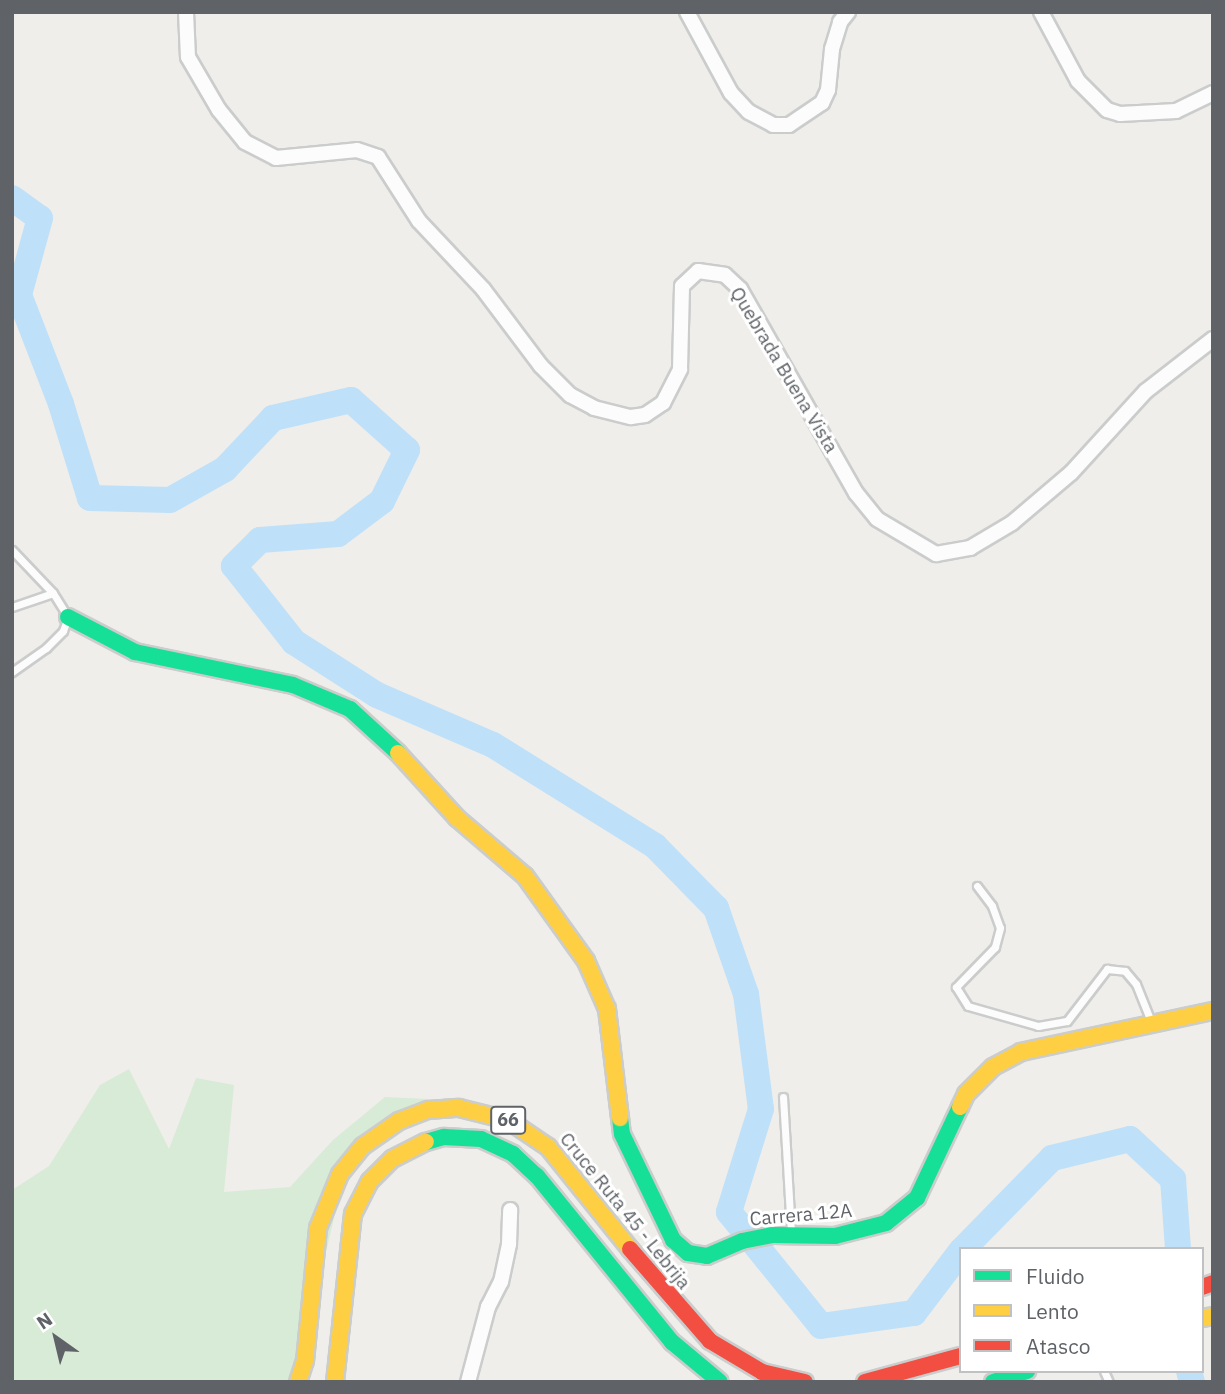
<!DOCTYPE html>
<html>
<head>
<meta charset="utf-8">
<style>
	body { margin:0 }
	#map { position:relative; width:1225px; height:1394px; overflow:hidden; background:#efeeea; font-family:"IBM Plex Sans",sans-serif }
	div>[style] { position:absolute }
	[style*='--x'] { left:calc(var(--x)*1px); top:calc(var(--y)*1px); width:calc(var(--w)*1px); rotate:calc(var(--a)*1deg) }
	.green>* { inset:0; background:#d8ebd6 }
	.river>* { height:26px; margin:-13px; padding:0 13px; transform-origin:13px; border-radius:13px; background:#bfe0f9 }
	.roads { filter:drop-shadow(2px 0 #cbcccc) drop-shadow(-2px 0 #cbcccc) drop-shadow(0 2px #cbcccc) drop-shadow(0 -2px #cbcccc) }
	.lane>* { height:7px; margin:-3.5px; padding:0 3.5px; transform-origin:3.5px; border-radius:3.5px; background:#fdfcfc }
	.street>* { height:14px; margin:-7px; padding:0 7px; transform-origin:7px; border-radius:7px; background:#fdfcfc }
	.fast>* { height:16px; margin:-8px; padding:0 8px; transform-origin:8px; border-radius:8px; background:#16e098 }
	.slow>* { height:16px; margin:-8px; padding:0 8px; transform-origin:8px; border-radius:8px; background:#ffcf43 }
	.jam>* { height:16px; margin:-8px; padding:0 8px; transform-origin:8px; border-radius:8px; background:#f24e42 }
	span { translate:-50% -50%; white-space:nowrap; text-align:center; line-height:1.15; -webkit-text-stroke:6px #fff; paint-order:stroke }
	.shield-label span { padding:2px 5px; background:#fff; border:2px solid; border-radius:5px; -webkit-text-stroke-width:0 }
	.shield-label { font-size:18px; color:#5f6368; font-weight:700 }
	.street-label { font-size:19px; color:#5f6368 }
	.frame { position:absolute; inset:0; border:14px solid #5f6368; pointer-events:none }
	.legend { position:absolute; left:959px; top:1247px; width:245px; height:126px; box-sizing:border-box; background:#fff; border:2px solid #bfc1c3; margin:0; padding:9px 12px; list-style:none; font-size:21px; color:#5f6368 }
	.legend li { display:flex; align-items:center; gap:14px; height:35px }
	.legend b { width:35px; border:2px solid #bfc1c3 }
	.north { position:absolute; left:21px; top:1303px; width:70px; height:70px; -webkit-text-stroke:5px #fff; paint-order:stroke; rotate:326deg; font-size:19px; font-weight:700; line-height:28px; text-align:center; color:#5f6368 }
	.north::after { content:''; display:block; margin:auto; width:24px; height:32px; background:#5f6368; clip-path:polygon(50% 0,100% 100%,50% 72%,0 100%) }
</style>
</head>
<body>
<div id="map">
	<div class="green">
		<i style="clip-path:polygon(129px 1069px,169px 1149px,196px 1078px,234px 1085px,224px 1192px,290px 1187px,333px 1140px,385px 1097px,428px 1099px,349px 1153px,296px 1382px,12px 1382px,12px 1190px,49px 1166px,100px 1085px)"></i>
	</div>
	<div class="river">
		<i style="--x:12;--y:198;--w:34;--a:36"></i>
		<i style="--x:40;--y:218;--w:80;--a:105.3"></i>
		<i style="--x:19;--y:295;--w:117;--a:68.9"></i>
		<i style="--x:61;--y:404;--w:98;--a:72.9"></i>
		<i style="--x:90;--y:498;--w:80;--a:1.4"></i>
		<i style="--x:170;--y:500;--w:63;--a:-29.4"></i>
		<i style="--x:225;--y:469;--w:70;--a:-46.7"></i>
		<i style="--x:273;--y:418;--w:80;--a:-13"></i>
		<i style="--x:351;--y:400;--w:75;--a:41.8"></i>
		<i style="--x:407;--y:450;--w:57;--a:116.1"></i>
		<i style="--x:382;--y:501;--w:55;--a:143.1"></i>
		<i style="--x:338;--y:534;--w:78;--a:175.6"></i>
		<i style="--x:260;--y:540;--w:37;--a:135"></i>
		<i style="--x:234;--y:566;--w:97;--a:51.7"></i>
		<i style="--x:294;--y:642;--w:98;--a:32.6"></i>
		<i style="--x:377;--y:695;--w:126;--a:23.3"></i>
		<i style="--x:493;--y:745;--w:191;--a:31.9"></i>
		<i style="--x:655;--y:846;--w:87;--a:45.5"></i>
		<i style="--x:716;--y:908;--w:91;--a:70.8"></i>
		<i style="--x:746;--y:994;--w:116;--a:82.6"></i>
		<i style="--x:761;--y:1109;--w:108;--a:107.3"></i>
		<i style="--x:729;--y:1212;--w:146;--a:51.1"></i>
		<i style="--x:821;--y:1326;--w:94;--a:-8"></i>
		<i style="--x:914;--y:1313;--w:78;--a:-52.8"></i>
		<i style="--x:963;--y:1249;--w:127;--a:-45.6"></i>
		<i style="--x:1052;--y:1158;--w:80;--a:-13.7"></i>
		<i style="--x:1130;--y:1139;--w:59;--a:42.9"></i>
		<i style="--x:1173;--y:1179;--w:70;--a:85.9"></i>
		<i style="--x:1189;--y:1371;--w:11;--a:75"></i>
	</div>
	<div class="roads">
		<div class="lane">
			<i style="--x:12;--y:550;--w:59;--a:46.4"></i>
			<i style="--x:53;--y:593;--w:28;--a:58"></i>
			<i style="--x:68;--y:617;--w:15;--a:110"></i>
			<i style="--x:63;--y:631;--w:24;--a:135"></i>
			<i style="--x:46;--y:648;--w:42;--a:144.8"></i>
			<i style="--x:12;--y:607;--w:43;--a:-18.9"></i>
			<i style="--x:977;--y:886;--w:25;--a:53"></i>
			<i style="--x:992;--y:906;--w:23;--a:70"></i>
			<i style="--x:1000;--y:928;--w:20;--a:105"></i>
			<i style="--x:995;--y:947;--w:56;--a:134.3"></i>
			<i style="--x:956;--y:987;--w:22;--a:58"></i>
			<i style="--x:968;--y:1006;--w:73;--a:15.9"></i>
			<i style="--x:1038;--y:1026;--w:29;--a:-10"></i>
			<i style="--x:1067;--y:1021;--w:66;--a:-52.4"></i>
			<i style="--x:1107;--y:969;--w:18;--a:6"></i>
			<i style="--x:1125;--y:971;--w:17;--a:50"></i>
			<i style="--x:1136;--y:984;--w:43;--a:68.2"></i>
			<i style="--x:783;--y:1097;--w:136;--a:86.6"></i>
			<i style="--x:1104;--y:1371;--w:12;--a:66"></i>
		</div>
		<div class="street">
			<i style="--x:186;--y:12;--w:45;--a:87.5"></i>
			<i style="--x:188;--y:57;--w:61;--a:59.7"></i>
			<i style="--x:219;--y:110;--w:41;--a:50.9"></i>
			<i style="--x:245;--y:142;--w:35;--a:27"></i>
			<i style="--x:276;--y:158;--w:81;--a:-5.6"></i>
			<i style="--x:357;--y:150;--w:22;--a:18"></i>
			<i style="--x:378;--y:157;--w:76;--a:57.4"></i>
			<i style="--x:419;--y:221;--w:93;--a:46.7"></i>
			<i style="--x:483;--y:289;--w:96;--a:53"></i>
			<i style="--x:541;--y:366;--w:41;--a:45"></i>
			<i style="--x:570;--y:395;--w:27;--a:28"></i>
			<i style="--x:594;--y:408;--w:38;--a:14"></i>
			<i style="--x:631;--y:417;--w:14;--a:-8"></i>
			<i style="--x:645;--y:415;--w:22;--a:-34"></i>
			<i style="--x:663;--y:403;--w:38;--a:-63"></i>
			<i style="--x:680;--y:369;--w:83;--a:-88.6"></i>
			<i style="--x:682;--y:286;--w:22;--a:-43"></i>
			<i style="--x:698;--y:271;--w:27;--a:8"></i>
			<i style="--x:725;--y:275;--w:21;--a:43"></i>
			<i style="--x:740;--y:289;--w:235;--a:60.4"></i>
			<i style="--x:856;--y:493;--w:33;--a:51"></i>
			<i style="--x:877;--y:519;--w:69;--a:30.7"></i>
			<i style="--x:936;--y:554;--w:35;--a:-10"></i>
			<i style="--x:970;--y:548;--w:49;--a:-30.8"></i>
			<i style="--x:1012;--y:523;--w:77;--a:-40.3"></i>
			<i style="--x:1071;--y:473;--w:111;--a:-47.6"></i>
			<i style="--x:1146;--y:391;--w:85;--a:-37.8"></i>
			<i style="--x:687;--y:12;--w:92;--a:61.5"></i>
			<i style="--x:731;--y:93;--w:26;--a:47"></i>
			<i style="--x:749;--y:112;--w:27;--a:28"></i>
			<i style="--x:773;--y:125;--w:16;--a:0"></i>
			<i style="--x:789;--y:125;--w:40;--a:-34"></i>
			<i style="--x:822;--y:103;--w:14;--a:-65"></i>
			<i style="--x:828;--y:90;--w:41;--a:-84.4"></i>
			<i style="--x:832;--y:49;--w:28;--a:-73"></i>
			<i style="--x:840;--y:22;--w:13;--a:-51"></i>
			<i style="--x:1041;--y:12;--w:78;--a:61.8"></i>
			<i style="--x:1078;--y:81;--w:41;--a:45"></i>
			<i style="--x:1107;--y:110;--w:14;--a:17"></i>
			<i style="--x:1120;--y:114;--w:56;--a:-3.1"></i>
			<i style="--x:1176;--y:111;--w:41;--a:-25.9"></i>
			<i style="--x:468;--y:1382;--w:78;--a:-75.1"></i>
			<i style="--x:488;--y:1307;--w:28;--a:-63"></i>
			<i style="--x:501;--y:1282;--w:39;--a:-78"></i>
			<i style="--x:509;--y:1244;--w:34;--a:-88"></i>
		</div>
		<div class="fast">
			<i style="--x:68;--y:617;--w:76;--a:27.6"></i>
			<i style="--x:135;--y:652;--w:161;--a:11.8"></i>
			<i style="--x:293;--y:685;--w:62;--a:22.8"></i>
			<i style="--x:350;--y:709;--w:65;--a:42.5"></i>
			<i style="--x:620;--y:1118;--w:16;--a:83"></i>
			<i style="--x:622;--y:1134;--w:118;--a:64.3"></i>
			<i style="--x:673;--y:1240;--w:20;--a:41"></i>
			<i style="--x:688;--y:1253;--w:19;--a:9"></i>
			<i style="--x:707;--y:1256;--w:38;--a:-23"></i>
			<i style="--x:742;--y:1241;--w:33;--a:-11"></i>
			<i style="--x:774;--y:1235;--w:61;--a:0.9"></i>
			<i style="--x:835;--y:1236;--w:53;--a:-14.3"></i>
			<i style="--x:886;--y:1223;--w:40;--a:-39"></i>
			<i style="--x:917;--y:1198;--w:101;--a:-64.7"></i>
			<i style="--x:426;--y:1142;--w:19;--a:-16"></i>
			<i style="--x:444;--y:1137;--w:37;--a:3"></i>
			<i style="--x:481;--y:1139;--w:35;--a:25"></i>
			<i style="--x:513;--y:1154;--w:33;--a:43"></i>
			<i style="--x:537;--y:1176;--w:214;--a:50.9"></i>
			<i style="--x:672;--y:1342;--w:62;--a:39.8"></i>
			<i style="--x:993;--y:1382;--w:36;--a:-18"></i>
		</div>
		<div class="slow">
			<i style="--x:398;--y:753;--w:88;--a:47.8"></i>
			<i style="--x:457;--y:818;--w:89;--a:40.5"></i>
			<i style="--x:525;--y:876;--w:105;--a:54.3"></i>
			<i style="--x:586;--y:961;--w:52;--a:66.4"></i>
			<i style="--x:607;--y:1009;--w:110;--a:83.2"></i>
			<i style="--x:960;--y:1107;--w:14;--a:-65"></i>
			<i style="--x:966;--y:1094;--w:38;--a:-45"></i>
			<i style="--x:993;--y:1067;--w:32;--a:-28"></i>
			<i style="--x:1021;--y:1052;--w:196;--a:-12.1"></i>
			<i style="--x:1202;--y:1318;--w:11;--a:-10"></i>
			<i style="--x:298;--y:1382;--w:22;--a:-72"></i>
			<i style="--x:305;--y:1361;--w:134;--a:-84.4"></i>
			<i style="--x:318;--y:1228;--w:58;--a:-67.8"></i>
			<i style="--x:340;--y:1174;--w:36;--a:-51"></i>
			<i style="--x:363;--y:1146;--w:44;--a:-34.8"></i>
			<i style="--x:399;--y:1121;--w:31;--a:-21"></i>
			<i style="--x:428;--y:1110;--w:31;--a:-4"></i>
			<i style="--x:459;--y:1108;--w:50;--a:13.8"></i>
			<i style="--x:508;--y:1120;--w:48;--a:34"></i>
			<i style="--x:548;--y:1147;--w:131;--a:51.2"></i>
			<i style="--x:335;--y:1382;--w:169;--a:-83.9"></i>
			<i style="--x:353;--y:1214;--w:37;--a:-63"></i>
			<i style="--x:370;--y:1181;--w:31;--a:-45"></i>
			<i style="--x:392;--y:1159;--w:38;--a:-27"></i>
		</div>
		<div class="jam">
			<i style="--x:630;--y:1249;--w:122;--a:49"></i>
			<i style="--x:710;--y:1341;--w:61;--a:30.8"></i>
			<i style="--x:762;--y:1372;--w:44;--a:13.1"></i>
			<i style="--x:1202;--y:1287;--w:12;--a:-20"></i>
			<i style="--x:865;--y:1382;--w:99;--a:-15.2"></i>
		</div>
	</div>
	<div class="shield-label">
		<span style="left:508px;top:1120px">66</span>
	</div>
	<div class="street-label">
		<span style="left:784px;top:370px;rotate:59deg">Quebrada Buena Vista</span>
		<span style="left:625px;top:1211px;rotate:51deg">Cruce Ruta 45 - Lebrija</span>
		<span style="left:801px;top:1215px;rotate:-5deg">Carrera 12A</span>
	</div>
	<div class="frame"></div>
	<ul class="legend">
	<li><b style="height:9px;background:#16e098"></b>Fluido</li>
	<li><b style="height:9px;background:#ffcf43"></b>Lento</li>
	<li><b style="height:9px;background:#f24e42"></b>Atasco</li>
	</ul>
	<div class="north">N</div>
</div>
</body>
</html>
